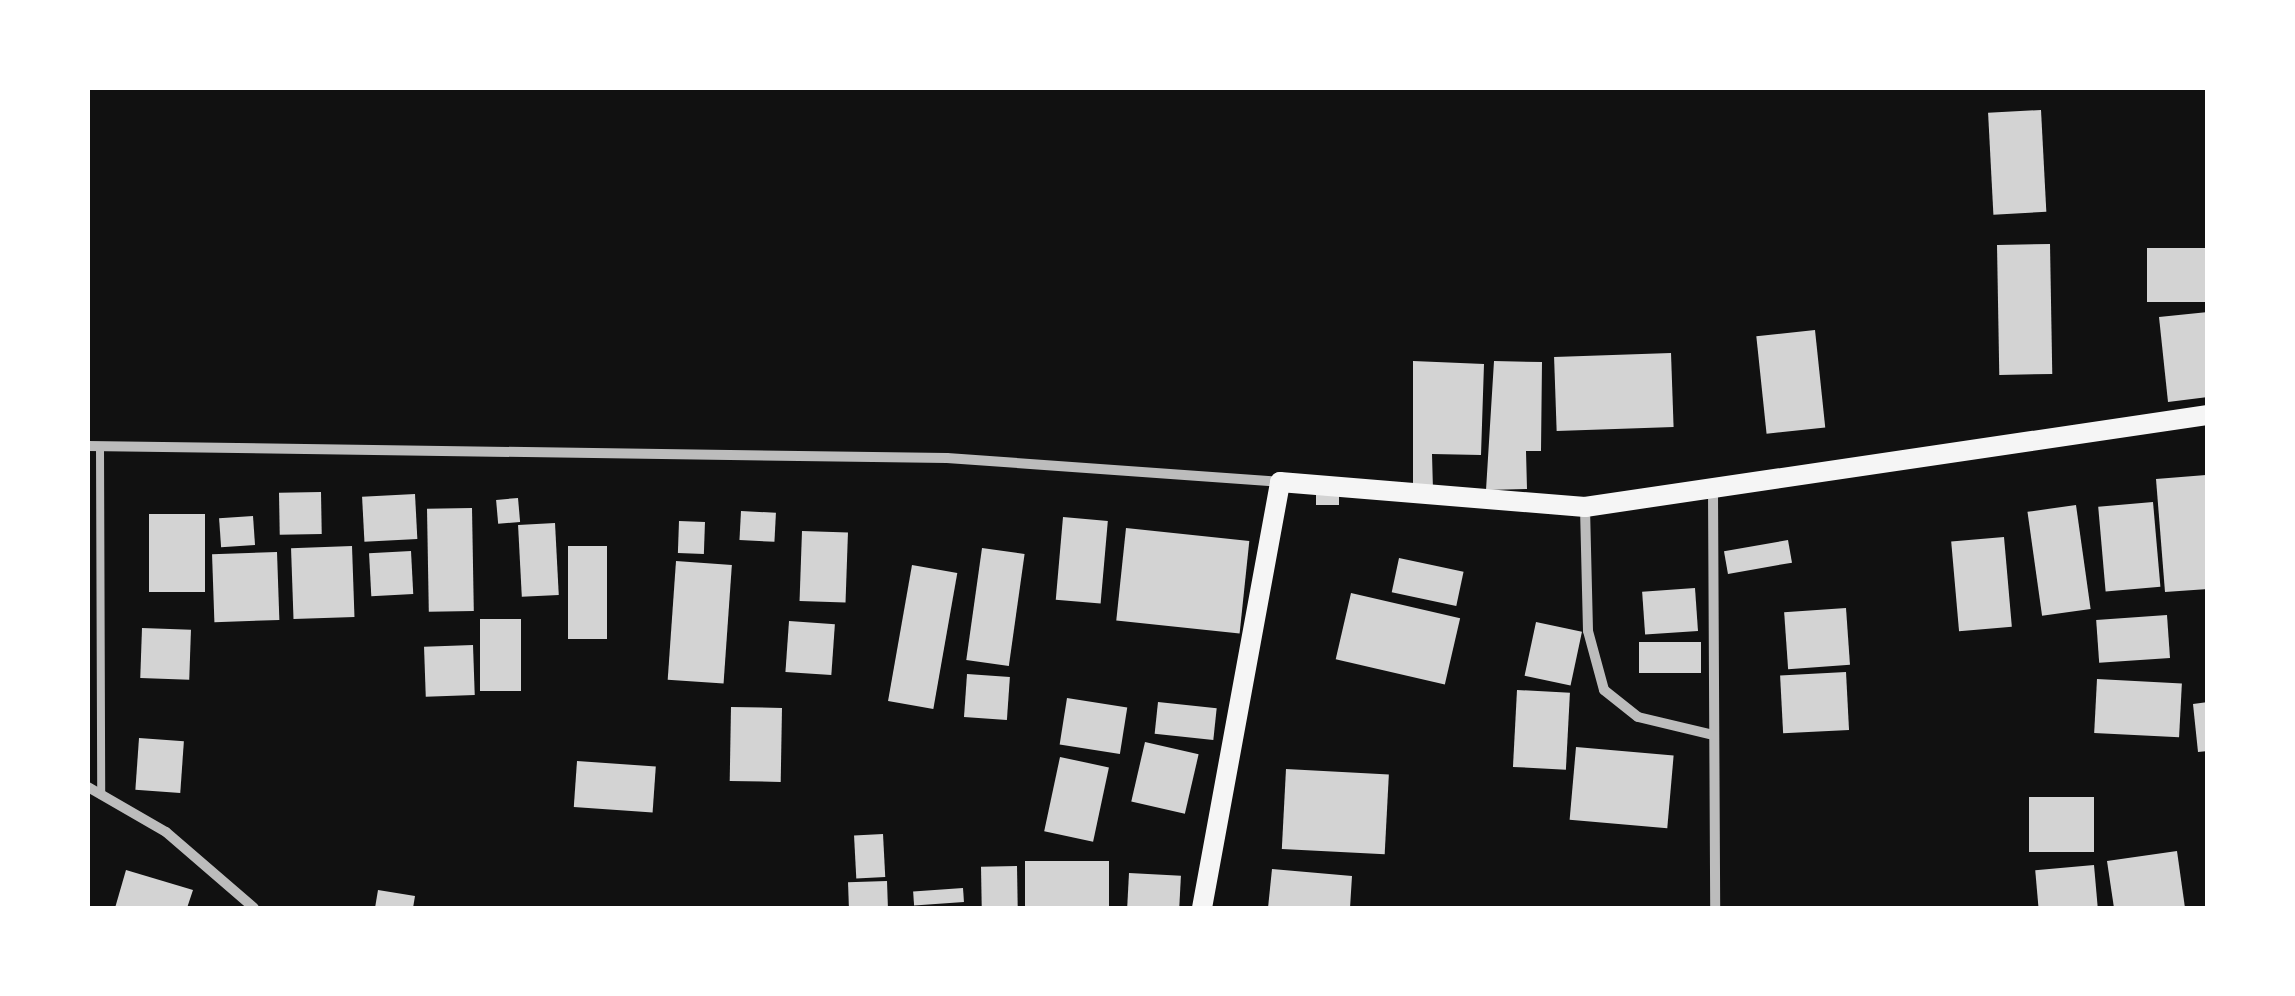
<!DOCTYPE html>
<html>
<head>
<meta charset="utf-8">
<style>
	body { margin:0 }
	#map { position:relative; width:2295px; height:996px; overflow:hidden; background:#111; font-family:Merriweather,serif }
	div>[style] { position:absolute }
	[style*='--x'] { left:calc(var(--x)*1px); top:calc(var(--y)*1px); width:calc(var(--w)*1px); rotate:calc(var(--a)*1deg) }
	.building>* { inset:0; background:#d3d3d3; transform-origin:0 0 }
	.service>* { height:8px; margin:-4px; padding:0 4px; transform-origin:4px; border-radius:4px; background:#bcbcbc }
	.minor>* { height:10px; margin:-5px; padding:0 5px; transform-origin:5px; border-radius:5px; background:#bcbcbc }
	.secondary>* { height:20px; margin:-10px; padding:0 10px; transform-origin:10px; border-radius:10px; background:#f5f5f5 }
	span { translate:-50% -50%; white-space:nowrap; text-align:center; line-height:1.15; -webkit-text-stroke:9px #fff; paint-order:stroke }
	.frame { position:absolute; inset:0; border:90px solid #fff; pointer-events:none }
</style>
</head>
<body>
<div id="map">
	<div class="building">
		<i style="left:2041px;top:110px;width:102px;height:53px;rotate:87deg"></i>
		<i style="left:2050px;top:244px;width:130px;height:53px;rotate:89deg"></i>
		<i style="left:2208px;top:248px;width:54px;height:61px;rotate:90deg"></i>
		<i style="clip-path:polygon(2208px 312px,2208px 397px,2168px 402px,2159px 317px)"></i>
		<i style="left:1815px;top:330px;width:98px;height:59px;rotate:84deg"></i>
		<i style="left:1671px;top:353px;width:74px;height:117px;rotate:88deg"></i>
		<i style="clip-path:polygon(1413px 361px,1484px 364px,1481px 455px,1432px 454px,1433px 490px,1413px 490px)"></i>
		<i style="clip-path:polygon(1494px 361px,1542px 362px,1541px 451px,1526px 451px,1527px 489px,1486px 490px)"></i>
		<i style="clip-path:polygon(2206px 475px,2208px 589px,2165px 592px,2156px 479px)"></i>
		<i style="left:321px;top:492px;width:42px;height:42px;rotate:89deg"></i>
		<i style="left:1316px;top:493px;width:23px;height:12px"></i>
		<i style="left:415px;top:494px;width:45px;height:53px;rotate:87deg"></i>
		<i style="left:518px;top:498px;width:24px;height:22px;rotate:85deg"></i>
		<i style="left:2153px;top:502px;width:85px;height:55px;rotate:85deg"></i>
		<i style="left:2076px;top:505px;width:105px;height:49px;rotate:82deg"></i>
		<i style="left:472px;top:508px;width:103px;height:45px;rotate:89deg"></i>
		<i style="left:741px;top:511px;width:35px;height:29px;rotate:3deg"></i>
		<i style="left:205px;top:514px;width:78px;height:56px;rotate:90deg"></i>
		<i style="left:253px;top:516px;width:29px;height:34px;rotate:86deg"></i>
		<i style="left:1063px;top:517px;width:45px;height:83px;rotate:5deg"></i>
		<i style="left:679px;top:521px;width:26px;height:32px;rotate:2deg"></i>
		<i style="left:555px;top:523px;width:72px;height:37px;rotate:87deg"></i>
		<i style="left:1126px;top:528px;width:124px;height:93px;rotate:6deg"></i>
		<i style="left:802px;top:531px;width:46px;height:70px;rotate:2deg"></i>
		<i style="left:2004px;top:537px;width:90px;height:53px;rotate:85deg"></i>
		<i style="left:1788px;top:540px;width:23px;height:65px;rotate:80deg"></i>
		<i style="left:352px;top:546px;width:71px;height:61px;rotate:88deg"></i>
		<i style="left:568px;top:546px;width:39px;height:93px"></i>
		<i style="left:982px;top:548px;width:43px;height:113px;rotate:8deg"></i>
		<i style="left:411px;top:551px;width:43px;height:42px;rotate:87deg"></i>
		<i style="left:277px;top:552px;width:68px;height:65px;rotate:88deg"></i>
		<i style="left:1399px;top:558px;width:66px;height:35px;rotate:12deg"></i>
		<i style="left:676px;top:561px;width:56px;height:119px;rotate:4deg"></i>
		<i style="left:912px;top:565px;width:46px;height:138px;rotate:10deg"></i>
		<i style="left:1695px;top:588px;width:43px;height:53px;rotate:86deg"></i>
		<i style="left:1351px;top:593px;width:112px;height:68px;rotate:13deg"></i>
		<i style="left:1846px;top:608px;width:57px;height:62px;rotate:86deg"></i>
		<i style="left:2167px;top:615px;width:43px;height:71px;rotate:86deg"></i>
		<i style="left:480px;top:619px;width:41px;height:72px"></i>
		<i style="left:789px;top:621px;width:46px;height:51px;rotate:4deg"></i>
		<i style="left:1536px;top:622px;width:47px;height:55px;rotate:12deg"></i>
		<i style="left:142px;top:628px;width:49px;height:50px;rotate:2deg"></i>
		<i style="left:1701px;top:642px;width:31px;height:62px;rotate:90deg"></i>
		<i style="left:473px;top:645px;width:50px;height:49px;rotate:88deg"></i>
		<i style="left:1846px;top:672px;width:58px;height:66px;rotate:87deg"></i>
		<i style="left:967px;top:674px;width:43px;height:43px;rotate:4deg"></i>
		<i style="left:2097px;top:679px;width:85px;height:54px;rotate:3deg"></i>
		<i style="left:1517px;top:690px;width:53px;height:77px;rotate:3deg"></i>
		<i style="left:1067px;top:698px;width:61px;height:47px;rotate:9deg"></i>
		<i style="left:1158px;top:702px;width:59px;height:32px;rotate:6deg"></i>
		<i style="clip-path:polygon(2208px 702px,2208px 751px,2198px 752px,2193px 704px)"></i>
		<i style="left:731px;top:707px;width:51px;height:74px;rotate:1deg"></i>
		<i style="left:139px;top:738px;width:45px;height:52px;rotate:4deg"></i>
		<i style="left:1145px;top:742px;width:55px;height:61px;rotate:13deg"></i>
		<i style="left:1576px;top:747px;width:98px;height:73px;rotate:5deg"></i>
		<i style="left:1060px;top:757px;width:50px;height:76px;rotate:12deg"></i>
		<i style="left:577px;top:761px;width:79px;height:46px;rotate:4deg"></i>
		<i style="left:1286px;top:769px;width:103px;height:80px;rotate:3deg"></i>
		<i style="left:2029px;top:797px;width:65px;height:55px"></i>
		<i style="left:883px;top:834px;width:43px;height:29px;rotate:87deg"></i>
		<i style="clip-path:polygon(2177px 851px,2185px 908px,2114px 908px,2107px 861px)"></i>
		<i style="left:1025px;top:861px;width:84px;height:47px"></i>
		<i style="left:2094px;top:865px;width:43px;height:59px;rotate:85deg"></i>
		<i style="left:1017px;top:866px;width:42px;height:36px;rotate:89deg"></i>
		<i style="clip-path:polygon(1272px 869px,1352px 876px,1350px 908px,1268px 908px)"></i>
		<i style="clip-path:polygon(126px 870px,193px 890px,187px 908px,115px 908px)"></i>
		<i style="left:1129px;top:873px;width:52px;height:35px;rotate:3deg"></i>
		<i style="left:887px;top:881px;width:27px;height:39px;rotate:88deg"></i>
		<i style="left:963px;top:888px;width:14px;height:50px;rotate:86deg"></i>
		<i style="clip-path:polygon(378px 890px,415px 896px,413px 908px,375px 908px)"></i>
	</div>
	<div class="service">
		<i style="--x:100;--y:446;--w:349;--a:89.8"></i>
	</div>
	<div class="minor">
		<i style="--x:88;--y:446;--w:859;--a:0.8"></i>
		<i style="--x:947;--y:458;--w:333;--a:4.1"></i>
		<i style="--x:1713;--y:490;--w:418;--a:89.7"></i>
		<i style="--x:1585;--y:508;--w:123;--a:88.6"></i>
		<i style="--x:1588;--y:631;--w:61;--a:74.8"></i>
		<i style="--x:1604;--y:690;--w:43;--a:38.5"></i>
		<i style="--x:1638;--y:717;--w:77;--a:13.5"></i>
		<i style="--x:88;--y:787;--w:90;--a:30"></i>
		<i style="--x:166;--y:832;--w:116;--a:40.8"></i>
	</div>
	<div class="secondary">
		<i style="--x:1202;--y:908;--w:433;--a:-79.6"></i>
		<i style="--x:1280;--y:482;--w:306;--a:4.7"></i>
		<i style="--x:1585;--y:507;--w:630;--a:-8.4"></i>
	</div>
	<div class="frame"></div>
</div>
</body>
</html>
